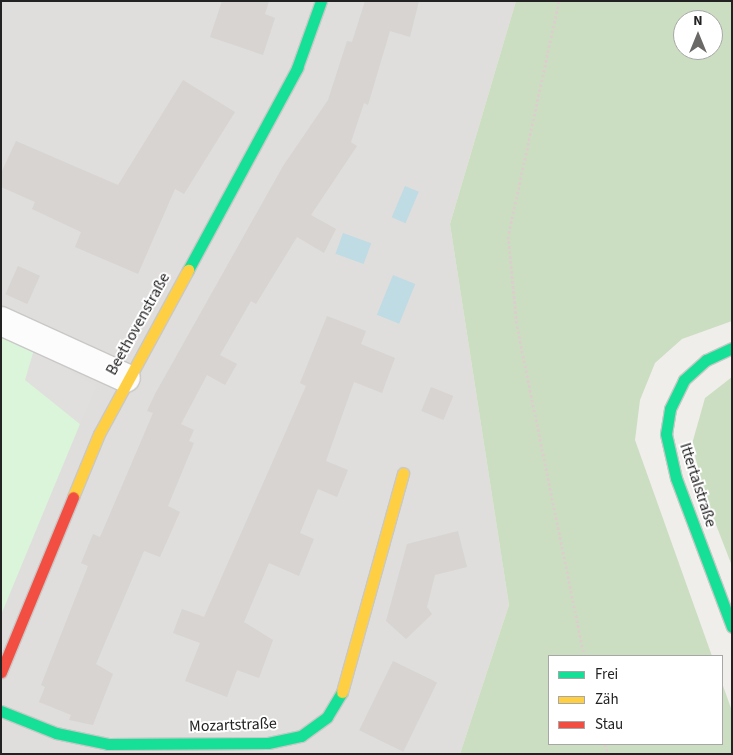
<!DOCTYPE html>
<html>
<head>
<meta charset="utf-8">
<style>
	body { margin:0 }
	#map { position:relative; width:733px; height:755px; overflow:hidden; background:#f0eeeb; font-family:"Source Sans 3",sans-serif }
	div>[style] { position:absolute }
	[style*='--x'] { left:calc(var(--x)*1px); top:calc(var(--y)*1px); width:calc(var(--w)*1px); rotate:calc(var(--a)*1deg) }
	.residential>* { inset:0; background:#dfdedc }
	.forest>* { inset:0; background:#cbdec1 }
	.park>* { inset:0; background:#daf5da }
	.parking>* { inset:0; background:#e0dfde }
	.water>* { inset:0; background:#bfdbe3; transform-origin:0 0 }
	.building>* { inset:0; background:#d7d4d2; transform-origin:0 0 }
	.path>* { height:3px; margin-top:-1.5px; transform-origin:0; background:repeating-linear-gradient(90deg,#dccecd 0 2.5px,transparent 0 5px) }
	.roads { filter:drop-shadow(1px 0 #c9c8c7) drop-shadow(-1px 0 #c9c8c7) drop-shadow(0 1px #c9c8c7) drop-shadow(0 -1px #c9c8c7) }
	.street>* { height:28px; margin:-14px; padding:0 14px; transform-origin:14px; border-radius:14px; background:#fdfcfc }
	.fast>* { height:11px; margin:-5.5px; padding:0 5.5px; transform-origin:5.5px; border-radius:5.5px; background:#16e098 }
	.slow>* { height:11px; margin:-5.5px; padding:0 5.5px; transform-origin:5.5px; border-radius:5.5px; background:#ffcf43 }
	.jam>* { height:11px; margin:-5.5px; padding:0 5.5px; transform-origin:5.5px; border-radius:5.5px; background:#f24e42 }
	span { translate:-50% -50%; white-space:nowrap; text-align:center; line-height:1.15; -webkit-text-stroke:4px #fff; paint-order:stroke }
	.street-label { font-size:16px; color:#222 }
	.frame { position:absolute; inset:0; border:2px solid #222; pointer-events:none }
	.legend { position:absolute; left:548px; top:655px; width:175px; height:90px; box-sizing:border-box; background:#fff; border:1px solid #a7a7a7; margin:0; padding:6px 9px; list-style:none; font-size:15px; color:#222 }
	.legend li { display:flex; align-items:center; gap:10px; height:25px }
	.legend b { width:25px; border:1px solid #a7a7a7 }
	.north { position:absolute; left:673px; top:10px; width:50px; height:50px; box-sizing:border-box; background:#fff; border:1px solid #a7a7a7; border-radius:50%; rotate:0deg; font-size:14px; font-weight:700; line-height:20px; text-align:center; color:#222 }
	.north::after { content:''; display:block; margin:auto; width:18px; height:22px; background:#6a6968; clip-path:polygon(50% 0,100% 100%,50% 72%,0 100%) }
</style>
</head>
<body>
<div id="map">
	<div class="residential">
		<i style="clip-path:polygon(1px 1px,516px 1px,450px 224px,509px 605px,460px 754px,1px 754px)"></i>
	</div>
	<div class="forest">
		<i style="clip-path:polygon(evenodd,516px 1px,732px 1px,732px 321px,682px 339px,655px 363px,640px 400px,635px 440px,712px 656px,549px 656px,549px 744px,722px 744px,722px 683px,732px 711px,732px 754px,460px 754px,509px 605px,450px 224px,516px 1px,683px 20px,713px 20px,713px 50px,683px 50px,683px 20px)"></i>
		<i style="clip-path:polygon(732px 377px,732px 566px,706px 499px,692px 444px,705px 398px)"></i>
	</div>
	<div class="park">
		<i style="clip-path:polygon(1px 335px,34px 350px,26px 380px,80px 424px,1px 615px)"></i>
	</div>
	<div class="parking">
		<i style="clip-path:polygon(34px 350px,96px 386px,80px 424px,25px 380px)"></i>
	</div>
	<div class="water">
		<i style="left:405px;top:186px;width:15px;height:34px;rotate:23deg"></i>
		<i style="left:343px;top:233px;width:30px;height:22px;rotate:20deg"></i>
		<i style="left:393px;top:275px;width:24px;height:43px;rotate:22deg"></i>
	</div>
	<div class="building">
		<i style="clip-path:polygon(222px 1px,269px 1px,265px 14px,275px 18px,263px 55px,210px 37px)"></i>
		<i style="clip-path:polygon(365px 1px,419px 1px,410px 37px,390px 31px,368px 105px,364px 103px,351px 142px,357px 146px,311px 215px,336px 229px,324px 253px,297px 237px,256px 304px,251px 301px,220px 355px,237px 364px,225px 385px,207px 375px,181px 424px,194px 430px,189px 441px,194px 443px,168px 506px,180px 512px,160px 557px,144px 551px,96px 664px,113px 674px,93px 725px,69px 720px,71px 715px,39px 702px,45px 687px,41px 685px,88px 566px,81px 563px,93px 534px,100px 537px,130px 467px,153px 413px,147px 411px,155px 394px,283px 166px,328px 100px,347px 41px,352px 42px)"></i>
		<i style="clip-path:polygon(183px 80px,235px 112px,184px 194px,175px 189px,138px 274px,75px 247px,81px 232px,32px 209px,35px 202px,1px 187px,1px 173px,16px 141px,118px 185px)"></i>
		<i style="left:18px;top:266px;width:24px;height:31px;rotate:24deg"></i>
		<i style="clip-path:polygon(327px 316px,366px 331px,361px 344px,395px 358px,382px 393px,354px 382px,326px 461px,348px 470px,337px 497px,318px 489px,300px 533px,314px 539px,299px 576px,269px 563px,244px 622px,273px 640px,259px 678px,237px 670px,227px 697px,185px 681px,200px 643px,173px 633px,182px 609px,204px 617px,306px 386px,300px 383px)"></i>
		<i style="left:431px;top:387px;width:24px;height:26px;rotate:22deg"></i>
		<i style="clip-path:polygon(458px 531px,467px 567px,435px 575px,427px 607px,432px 614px,406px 639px,386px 621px,407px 544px)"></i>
		<i style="left:393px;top:661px;width:49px;height:77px;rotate:26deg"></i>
	</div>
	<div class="path">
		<i style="--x:559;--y:1;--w:240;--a:102.2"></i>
		<i style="--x:508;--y:236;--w:90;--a:84.3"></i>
		<i style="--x:517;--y:326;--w:337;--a:78.5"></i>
		<i style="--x:605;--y:744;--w:10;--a:73"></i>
	</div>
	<div class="roads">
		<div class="street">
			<i style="--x:1;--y:321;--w:137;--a:24.5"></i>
		</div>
		<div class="fast">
			<i style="--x:188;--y:270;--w:230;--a:-61.6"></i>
			<i style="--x:297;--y:68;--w:71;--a:-70.3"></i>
			<i style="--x:732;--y:348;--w:29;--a:155"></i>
			<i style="--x:706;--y:360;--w:30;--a:138"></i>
			<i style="--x:684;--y:380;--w:32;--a:116"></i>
			<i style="--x:670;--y:409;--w:25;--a:99"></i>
			<i style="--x:666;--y:434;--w:45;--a:77.2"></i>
			<i style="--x:676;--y:478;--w:159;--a:69.4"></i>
			<i style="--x:1;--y:711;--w:59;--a:21.8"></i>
			<i style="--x:56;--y:733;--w:53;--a:11.9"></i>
			<i style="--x:108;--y:744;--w:160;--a:-0.4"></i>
			<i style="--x:268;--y:743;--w:34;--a:-12"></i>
			<i style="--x:301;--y:736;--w:32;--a:-36"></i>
			<i style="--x:327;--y:717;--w:29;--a:-59"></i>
		</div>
		<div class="slow">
			<i style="--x:73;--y:497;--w:68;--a:-67.6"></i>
			<i style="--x:99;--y:434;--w:187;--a:-61.5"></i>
			<i style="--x:342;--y:692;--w:227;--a:-74.4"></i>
		</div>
		<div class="jam">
			<i style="--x:1;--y:672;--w:189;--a:-67.6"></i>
		</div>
	</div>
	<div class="street-label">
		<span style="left:138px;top:324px;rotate:-61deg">Beethovenstraße</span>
		<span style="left:698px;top:485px;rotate:72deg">Ittertalstraße</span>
		<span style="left:233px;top:725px;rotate:-2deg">Mozartstraße</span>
	</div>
	<div class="frame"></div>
	<ul class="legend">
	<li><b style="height:6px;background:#16e098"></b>Frei</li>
	<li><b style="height:6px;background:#ffcf43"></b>Zäh</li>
	<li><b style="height:6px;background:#f24e42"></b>Stau</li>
	</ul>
	<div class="north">N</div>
</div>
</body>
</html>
